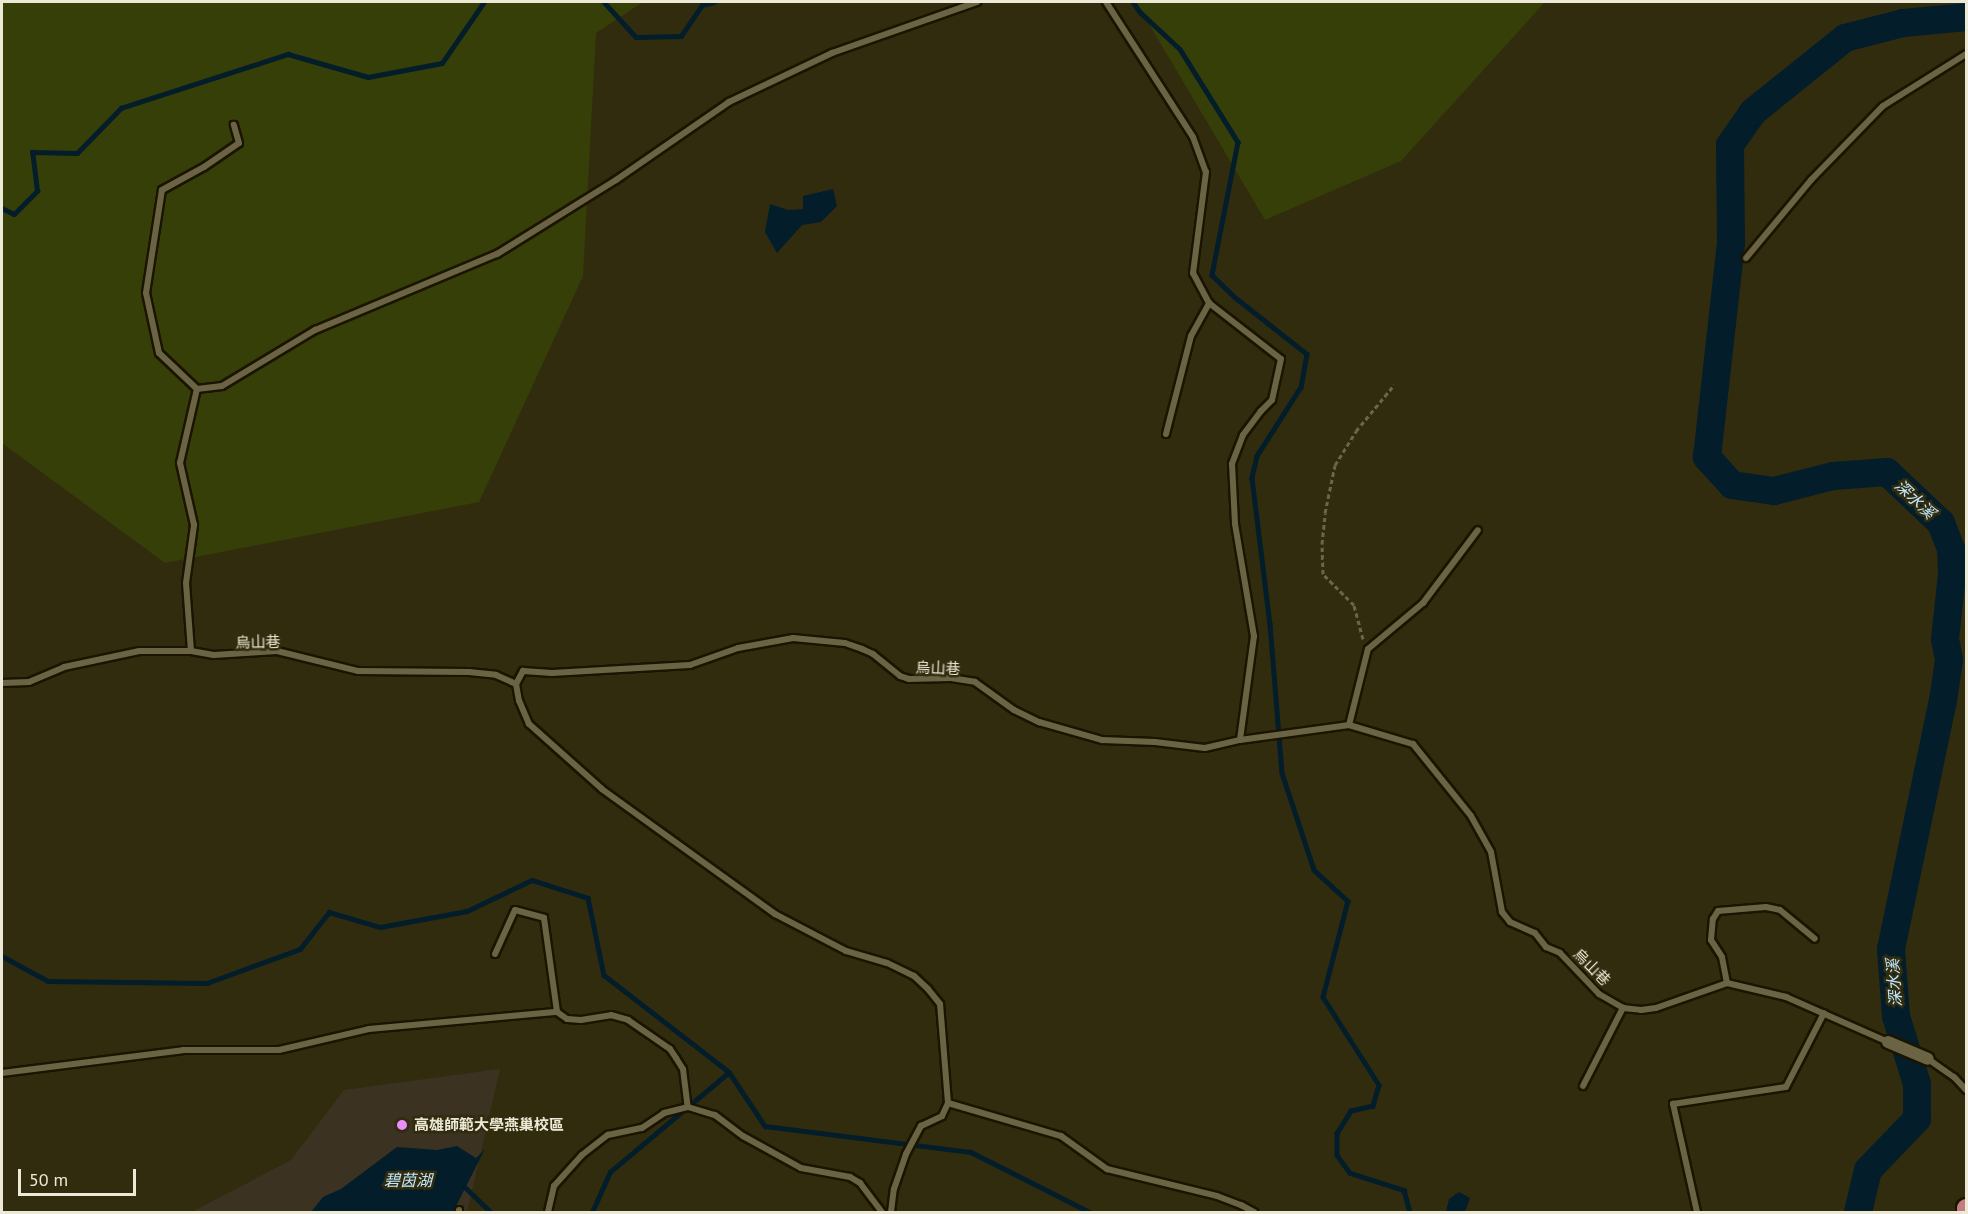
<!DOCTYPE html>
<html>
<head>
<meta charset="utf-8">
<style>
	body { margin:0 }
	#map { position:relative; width:1968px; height:1214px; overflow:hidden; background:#322c0e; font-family:"PT Sans","Noto Sans TC",sans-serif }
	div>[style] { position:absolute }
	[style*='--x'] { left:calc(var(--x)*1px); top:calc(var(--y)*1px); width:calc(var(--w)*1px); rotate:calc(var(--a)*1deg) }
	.education>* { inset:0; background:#3c3222 }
	.green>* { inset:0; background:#363f07 }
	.water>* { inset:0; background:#031d2a }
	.stream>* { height:4.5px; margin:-2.25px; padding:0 2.25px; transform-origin:2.25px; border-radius:2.25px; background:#031d2a }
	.river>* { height:28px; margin:-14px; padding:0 14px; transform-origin:14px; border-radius:14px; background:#031d2a }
	.path>* { height:3px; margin-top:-1.5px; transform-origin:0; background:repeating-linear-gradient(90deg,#6a654b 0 4.5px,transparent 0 7.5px) }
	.roads { filter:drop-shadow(2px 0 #1a1400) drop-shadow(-2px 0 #1a1400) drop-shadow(0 2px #1a1400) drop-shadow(0 -2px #1a1400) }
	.lane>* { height:6px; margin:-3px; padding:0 3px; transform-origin:3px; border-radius:3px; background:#6a6444 }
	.street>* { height:12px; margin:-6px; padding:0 6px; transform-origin:6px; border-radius:6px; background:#6a6444 }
	.primary>* { height:18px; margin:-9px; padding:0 9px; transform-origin:9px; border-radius:9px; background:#c37c82 }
	.dots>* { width:16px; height:16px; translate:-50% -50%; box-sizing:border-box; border:3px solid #322c0e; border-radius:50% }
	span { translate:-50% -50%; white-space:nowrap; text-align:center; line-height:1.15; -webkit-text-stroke:5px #322c0e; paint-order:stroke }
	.street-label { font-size:15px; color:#ece9d7 }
	.poi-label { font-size:15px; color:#ece9d7; font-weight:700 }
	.left { translate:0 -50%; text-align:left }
	.water-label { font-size:16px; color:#c0e8ff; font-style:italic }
	.frame { position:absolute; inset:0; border:3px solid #ece9d7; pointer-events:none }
	.scale { position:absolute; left:18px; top:1169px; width:118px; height:27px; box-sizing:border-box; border:3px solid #ece9d7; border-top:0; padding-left:8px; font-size:18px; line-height:21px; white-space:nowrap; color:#ece9d7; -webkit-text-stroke:4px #322c0e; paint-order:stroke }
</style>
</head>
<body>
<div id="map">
	<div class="education">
		<i style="clip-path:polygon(500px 1069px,467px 1212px,192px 1212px,291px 1160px,344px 1090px)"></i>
	</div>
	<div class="green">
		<i style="clip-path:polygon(2px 2px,643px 2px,596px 33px,583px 276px,479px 502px,165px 563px,2px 443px)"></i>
		<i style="clip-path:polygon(1136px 2px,1545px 2px,1401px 161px,1265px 220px)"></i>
	</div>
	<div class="water">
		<i style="clip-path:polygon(833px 189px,837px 206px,821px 222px,802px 225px,777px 253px,765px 232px,770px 204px,788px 210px,803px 209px,803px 196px)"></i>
		<i style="clip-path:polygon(457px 1146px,476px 1158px,485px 1149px,453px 1212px,311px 1212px,323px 1197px,341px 1189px,397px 1147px,437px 1150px)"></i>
		<i style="clip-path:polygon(1459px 1192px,1470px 1198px,1465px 1212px,1446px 1212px,1449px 1199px)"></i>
	</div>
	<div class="stream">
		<i style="--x:604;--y:2;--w:47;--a:47.6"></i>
		<i style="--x:636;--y:37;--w:45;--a:-1.3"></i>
		<i style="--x:681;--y:36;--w:37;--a:-56"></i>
		<i style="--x:702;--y:5;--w:12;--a:-14"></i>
		<i style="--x:1133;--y:2;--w:12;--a:55"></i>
		<i style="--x:1140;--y:12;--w:54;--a:42.8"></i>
		<i style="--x:1180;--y:49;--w:110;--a:58.1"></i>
		<i style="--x:1238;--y:142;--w:136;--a:101.1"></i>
		<i style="--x:1212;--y:275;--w:33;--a:44"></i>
		<i style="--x:1236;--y:298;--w:90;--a:38.3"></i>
		<i style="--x:1307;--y:354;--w:34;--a:100"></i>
		<i style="--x:1301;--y:387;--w:82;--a:122.5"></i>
		<i style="--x:1257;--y:456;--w:23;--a:103"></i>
		<i style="--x:1252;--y:478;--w:147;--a:83"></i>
		<i style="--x:1270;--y:624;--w:149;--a:85.4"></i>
		<i style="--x:1282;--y:773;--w:102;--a:71.7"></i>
		<i style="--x:1314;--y:870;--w:46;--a:42.4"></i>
		<i style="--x:1348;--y:901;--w:99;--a:104.6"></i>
		<i style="--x:1323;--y:997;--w:104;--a:57.5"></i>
		<i style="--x:1379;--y:1085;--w:22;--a:106"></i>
		<i style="--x:1373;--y:1106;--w:23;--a:167"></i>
		<i style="--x:1351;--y:1111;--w:26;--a:122"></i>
		<i style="--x:1337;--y:1133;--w:22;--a:90"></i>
		<i style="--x:1337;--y:1155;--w:22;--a:54"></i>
		<i style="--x:1350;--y:1173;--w:57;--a:17.5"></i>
		<i style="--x:1404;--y:1190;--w:23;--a:75"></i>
		<i style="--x:2;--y:208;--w:13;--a:27"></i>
		<i style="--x:14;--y:214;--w:33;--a:-45"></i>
		<i style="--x:37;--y:191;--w:39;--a:-97"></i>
		<i style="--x:32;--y:152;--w:45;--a:1.3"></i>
		<i style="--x:77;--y:153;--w:63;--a:-45.6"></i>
		<i style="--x:121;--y:108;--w:176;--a:-17.9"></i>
		<i style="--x:288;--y:54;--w:83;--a:16"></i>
		<i style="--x:368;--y:77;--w:75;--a:-10.7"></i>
		<i style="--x:442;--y:63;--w:74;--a:-55.5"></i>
		<i style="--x:2;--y:956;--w:52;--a:28.5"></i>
		<i style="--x:48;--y:981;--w:159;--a:0.7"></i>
		<i style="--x:207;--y:983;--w:99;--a:-20.1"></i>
		<i style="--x:300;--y:949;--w:47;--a:-51.9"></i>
		<i style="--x:329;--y:912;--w:53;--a:16.4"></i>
		<i style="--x:380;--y:927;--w:88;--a:-10.4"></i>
		<i style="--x:467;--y:911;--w:72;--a:-25.5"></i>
		<i style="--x:532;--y:880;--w:59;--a:17.8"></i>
		<i style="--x:588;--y:898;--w:79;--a:78.3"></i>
		<i style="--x:604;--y:975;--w:158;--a:37.8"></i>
		<i style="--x:465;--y:1187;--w:36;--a:44"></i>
		<i style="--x:592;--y:1212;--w:44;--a:-65.8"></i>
		<i style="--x:610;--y:1172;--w:155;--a:-40"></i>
		<i style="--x:729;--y:1072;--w:65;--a:56.3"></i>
		<i style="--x:765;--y:1126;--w:208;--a:7.2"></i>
		<i style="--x:971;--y:1152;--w:133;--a:26.8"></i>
	</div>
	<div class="river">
		<i style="--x:1858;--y:1212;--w:43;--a:-76.6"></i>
		<i style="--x:1868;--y:1170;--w:71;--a:-46.1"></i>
		<i style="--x:1917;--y:1119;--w:35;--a:-90"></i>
		<i style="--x:1917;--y:1084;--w:71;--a:-107.2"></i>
		<i style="--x:1896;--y:1016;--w:67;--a:-94.3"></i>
		<i style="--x:1891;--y:949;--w:253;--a:-78.2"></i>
		<i style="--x:1943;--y:701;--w:41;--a:-81.7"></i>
		<i style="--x:1949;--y:660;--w:21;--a:-101"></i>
		<i style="--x:1945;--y:639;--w:64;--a:-83.8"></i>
		<i style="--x:1952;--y:575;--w:26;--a:-92"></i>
		<i style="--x:1951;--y:549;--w:28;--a:-111"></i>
		<i style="--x:1941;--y:523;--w:74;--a:-136.6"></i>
		<i style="--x:1887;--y:472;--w:54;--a:175.8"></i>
		<i style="--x:1833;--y:476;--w:61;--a:165.7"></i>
		<i style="--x:1774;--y:491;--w:42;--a:-171.9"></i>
		<i style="--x:1732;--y:485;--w:38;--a:-132"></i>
		<i style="--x:1707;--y:457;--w:215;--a:-83.6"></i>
		<i style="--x:1731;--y:243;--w:98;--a:-90.6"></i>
		<i style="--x:1730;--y:145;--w:40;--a:-55.1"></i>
		<i style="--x:1753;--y:112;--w:118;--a:-38.8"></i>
		<i style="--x:1845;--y:38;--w:60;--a:-14.5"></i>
		<i style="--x:1903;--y:23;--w:63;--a:-5.4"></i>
	</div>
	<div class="path">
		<i style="--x:1363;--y:639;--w:35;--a:-105"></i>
		<i style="--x:1354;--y:605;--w:44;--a:-135"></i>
		<i style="--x:1323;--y:574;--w:30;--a:-92"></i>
		<i style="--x:1322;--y:544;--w:31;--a:-84"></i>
		<i style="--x:1325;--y:513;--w:49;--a:-78.2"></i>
		<i style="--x:1335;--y:465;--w:40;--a:-58"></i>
		<i style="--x:1356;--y:431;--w:60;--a:-50.4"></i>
	</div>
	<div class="roads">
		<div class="lane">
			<i style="--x:1106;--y:2;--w:161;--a:57.2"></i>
			<i style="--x:1193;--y:137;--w:37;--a:70"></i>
			<i style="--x:1206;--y:172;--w:102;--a:97.3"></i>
			<i style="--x:1193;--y:273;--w:34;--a:62"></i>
			<i style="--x:1209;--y:303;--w:91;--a:37.9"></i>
			<i style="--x:1281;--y:359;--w:42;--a:102.4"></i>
			<i style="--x:1272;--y:400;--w:16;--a:135"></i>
			<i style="--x:1261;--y:411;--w:30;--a:127"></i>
			<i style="--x:1243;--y:435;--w:31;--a:111"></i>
			<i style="--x:1232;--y:464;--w:60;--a:87.1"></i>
			<i style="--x:1235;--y:524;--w:114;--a:80.4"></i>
			<i style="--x:1254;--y:636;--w:105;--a:97.7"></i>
			<i style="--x:1746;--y:258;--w:102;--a:-50.2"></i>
			<i style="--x:1811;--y:180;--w:103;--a:-45.8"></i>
			<i style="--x:1883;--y:106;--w:98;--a:-32.1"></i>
			<i style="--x:197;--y:389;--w:25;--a:-7"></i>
			<i style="--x:222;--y:386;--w:109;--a:-31.1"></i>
			<i style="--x:315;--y:330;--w:197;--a:-22.7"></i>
			<i style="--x:497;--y:254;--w:140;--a:-31.9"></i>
			<i style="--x:616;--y:180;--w:137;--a:-34.6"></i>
			<i style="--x:729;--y:102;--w:114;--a:-25.4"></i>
			<i style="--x:832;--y:53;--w:154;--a:-19.4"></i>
			<i style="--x:1166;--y:434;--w:101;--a:-75.7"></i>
			<i style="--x:1191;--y:336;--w:38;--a:-61"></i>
			<i style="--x:191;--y:651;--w:68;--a:-94.2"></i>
			<i style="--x:186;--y:583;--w:59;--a:-82.1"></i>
			<i style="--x:194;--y:525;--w:64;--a:-102.7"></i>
			<i style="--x:180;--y:463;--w:76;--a:-77.1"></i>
			<i style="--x:197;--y:389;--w:52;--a:-136.5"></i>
			<i style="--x:159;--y:353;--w:61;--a:-102.2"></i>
			<i style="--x:146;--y:293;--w:104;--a:-81.2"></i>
			<i style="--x:162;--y:190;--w:48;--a:-28.7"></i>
			<i style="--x:204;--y:167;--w:42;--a:-34.4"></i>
			<i style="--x:239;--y:143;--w:19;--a:-106"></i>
			<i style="--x:2;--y:683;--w:27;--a:-2"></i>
			<i style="--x:29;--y:682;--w:38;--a:-23"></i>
			<i style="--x:64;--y:667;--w:77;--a:-12"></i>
			<i style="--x:139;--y:651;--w:52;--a:0"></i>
			<i style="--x:191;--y:651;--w:23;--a:10"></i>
			<i style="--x:214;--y:655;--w:63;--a:-3.6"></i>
			<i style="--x:277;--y:651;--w:83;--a:13.9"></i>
			<i style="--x:358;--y:671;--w:111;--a:0.5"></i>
			<i style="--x:469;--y:672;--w:27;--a:6"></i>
			<i style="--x:496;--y:675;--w:22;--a:24"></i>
			<i style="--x:1349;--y:725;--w:78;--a:-76"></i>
			<i style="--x:1368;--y:649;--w:72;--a:-39.9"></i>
			<i style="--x:1423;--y:603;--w:91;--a:-53"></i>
			<i style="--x:495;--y:954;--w:48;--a:-65.6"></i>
			<i style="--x:515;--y:910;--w:30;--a:15"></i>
			<i style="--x:544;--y:918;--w:95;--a:82.1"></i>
			<i style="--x:557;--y:1012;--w:12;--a:35"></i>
			<i style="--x:567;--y:1019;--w:14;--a:4"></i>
			<i style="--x:581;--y:1020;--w:30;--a:-9"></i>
			<i style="--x:611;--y:1015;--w:18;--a:16"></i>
			<i style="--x:628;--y:1020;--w:51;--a:34.6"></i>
			<i style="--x:670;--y:1049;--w:11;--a:56"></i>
			<i style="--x:676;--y:1058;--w:13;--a:58"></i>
			<i style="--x:683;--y:1069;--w:38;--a:83"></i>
			<i style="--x:688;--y:1107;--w:28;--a:17"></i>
			<i style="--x:715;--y:1115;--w:35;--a:37"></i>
			<i style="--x:743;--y:1136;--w:66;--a:28.9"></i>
			<i style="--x:801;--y:1168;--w:50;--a:10.4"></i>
			<i style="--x:850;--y:1177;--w:12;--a:31"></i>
			<i style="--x:860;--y:1183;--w:36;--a:53"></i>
			<i style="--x:1727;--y:983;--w:26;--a:-101"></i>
			<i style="--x:1722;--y:957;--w:20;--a:-123"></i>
			<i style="--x:1711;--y:940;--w:21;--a:-85"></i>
			<i style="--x:1713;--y:919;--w:9;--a:-58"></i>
			<i style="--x:1718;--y:911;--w:48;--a:-4.8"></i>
			<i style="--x:1766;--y:907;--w:14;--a:12"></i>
			<i style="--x:1780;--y:910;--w:45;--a:39.6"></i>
			<i style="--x:1928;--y:1059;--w:32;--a:35"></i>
			<i style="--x:1954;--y:1077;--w:18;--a:47"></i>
			<i style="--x:2;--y:1073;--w:182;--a:-7.2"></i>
			<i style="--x:183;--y:1050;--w:96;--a:0"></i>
			<i style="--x:279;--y:1050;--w:92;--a:-13.1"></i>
			<i style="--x:369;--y:1029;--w:189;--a:-5.2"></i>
			<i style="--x:1583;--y:1086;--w:88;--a:-62.9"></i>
			<i style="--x:948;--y:1103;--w:99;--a:-94.6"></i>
			<i style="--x:940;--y:1004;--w:19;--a:-129"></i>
			<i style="--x:928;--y:989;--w:19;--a:-137"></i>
			<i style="--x:914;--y:976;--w:30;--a:-154"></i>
			<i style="--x:887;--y:963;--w:43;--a:-163.7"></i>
			<i style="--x:846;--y:951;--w:80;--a:-152.5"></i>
			<i style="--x:775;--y:914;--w:213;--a:-144.2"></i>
			<i style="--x:602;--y:789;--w:98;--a:-138.3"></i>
			<i style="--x:529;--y:724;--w:25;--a:-113"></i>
			<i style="--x:519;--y:701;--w:17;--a:-100"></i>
			<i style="--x:516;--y:684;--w:15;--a:-62"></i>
			<i style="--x:523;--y:671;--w:29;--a:4"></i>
			<i style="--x:552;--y:673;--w:138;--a:-3.3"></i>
			<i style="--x:690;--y:665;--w:51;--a:-19.5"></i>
			<i style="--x:738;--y:648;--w:56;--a:-10.3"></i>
			<i style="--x:793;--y:638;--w:52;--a:5.5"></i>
			<i style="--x:845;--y:643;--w:18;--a:19"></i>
			<i style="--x:862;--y:649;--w:12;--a:24"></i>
			<i style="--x:873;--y:654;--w:35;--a:39"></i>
			<i style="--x:900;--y:676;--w:9;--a:18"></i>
			<i style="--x:909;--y:679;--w:42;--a:-1.4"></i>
			<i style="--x:951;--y:678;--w:24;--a:9"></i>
			<i style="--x:975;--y:682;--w:48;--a:35.7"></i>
			<i style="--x:1014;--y:710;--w:28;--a:26"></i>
			<i style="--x:1039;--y:722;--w:66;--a:15.9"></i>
			<i style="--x:1102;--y:740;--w:53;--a:2.2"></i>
			<i style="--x:1155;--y:742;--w:50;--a:6.8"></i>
			<i style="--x:1205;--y:748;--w:36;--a:-13"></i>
			<i style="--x:1240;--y:740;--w:110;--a:-7.8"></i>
			<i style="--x:1349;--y:725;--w:67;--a:16.5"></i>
			<i style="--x:1413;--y:744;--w:92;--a:51.1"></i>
			<i style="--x:1471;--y:816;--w:41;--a:60.9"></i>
			<i style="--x:1491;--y:852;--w:61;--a:79.6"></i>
			<i style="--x:1502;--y:912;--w:13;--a:51"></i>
			<i style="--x:1510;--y:922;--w:27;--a:24"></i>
			<i style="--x:1535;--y:933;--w:18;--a:52"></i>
			<i style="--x:1546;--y:947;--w:15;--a:23"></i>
			<i style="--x:1560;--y:953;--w:57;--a:46.4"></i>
			<i style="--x:1599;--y:994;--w:28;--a:30"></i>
			<i style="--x:1623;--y:1008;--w:18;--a:6"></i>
			<i style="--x:1641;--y:1010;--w:15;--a:-8"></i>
			<i style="--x:1656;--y:1008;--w:75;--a:-19.4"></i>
			<i style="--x:1727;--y:983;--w:61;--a:13.3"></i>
			<i style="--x:1786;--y:997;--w:111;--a:23.8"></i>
			<i style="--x:459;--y:1212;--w:2;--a:-90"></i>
			<i style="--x:548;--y:1212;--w:27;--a:-77"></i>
			<i style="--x:554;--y:1186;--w:42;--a:-47.9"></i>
			<i style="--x:582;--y:1155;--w:33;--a:-38"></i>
			<i style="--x:608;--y:1135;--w:35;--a:-12"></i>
			<i style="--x:642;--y:1128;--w:27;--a:-34"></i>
			<i style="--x:664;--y:1113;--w:25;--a:-14"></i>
			<i style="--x:891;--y:1212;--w:23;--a:-83"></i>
			<i style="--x:894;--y:1189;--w:37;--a:-71"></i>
			<i style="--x:906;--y:1154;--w:32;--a:-62"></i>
			<i style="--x:921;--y:1126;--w:23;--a:-25"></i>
			<i style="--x:942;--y:1116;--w:14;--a:-65"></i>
			<i style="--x:948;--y:1103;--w:118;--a:16.3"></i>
			<i style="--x:1061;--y:1136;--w:57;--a:35.7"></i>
			<i style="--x:1107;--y:1169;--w:113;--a:13.8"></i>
			<i style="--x:1217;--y:1196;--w:26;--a:21"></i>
			<i style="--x:1241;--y:1205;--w:15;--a:28"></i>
			<i style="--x:1697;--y:1212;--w:111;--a:-102.5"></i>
			<i style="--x:1673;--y:1104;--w:114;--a:-8.6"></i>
			<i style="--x:1786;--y:1087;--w:83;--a:-62.8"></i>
		</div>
		<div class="street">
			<i style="--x:1888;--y:1042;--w:43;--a:23"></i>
		</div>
		<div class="primary">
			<i style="--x:1966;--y:1212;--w:4;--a:-90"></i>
		</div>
	</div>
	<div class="dots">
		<i style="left:402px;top:1125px;background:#eb8dfc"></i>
	</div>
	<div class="street-label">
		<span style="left:258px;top:642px;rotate:-1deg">烏山巷</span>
		<span style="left:938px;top:668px;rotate:2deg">烏山巷</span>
		<span style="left:1592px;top:967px;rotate:45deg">烏山巷</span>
	</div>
	<div class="poi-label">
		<span class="left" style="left:414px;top:1125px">高雄師範大學燕巢校區</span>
	</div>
	<div class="water-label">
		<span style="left:1915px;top:499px;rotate:43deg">深水溪</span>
		<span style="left:1894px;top:983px;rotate:-94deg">深水溪</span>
		<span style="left:408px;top:1180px">碧茵湖</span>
	</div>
	<div class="frame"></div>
	<div class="scale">50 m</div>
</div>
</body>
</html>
